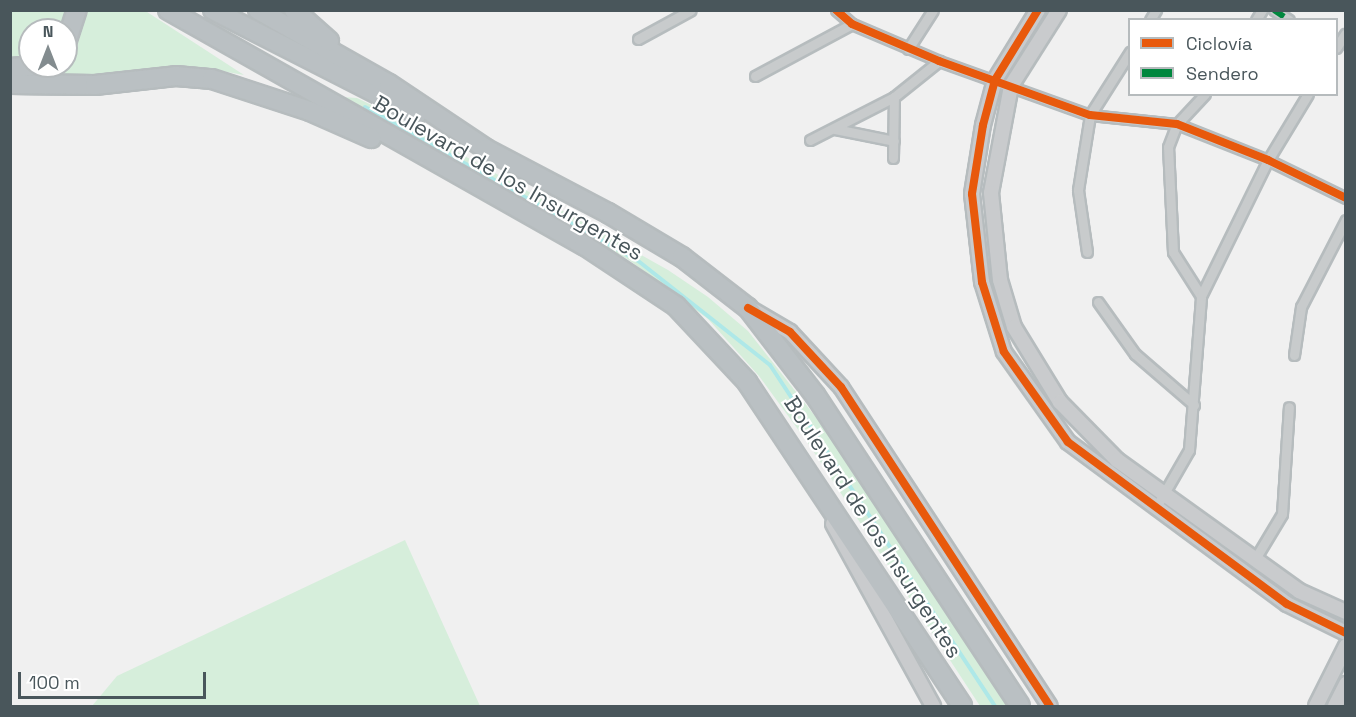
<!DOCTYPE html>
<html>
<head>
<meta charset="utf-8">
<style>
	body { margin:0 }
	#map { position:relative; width:1356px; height:717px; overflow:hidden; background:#f0f0f0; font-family:"Space Grotesk",sans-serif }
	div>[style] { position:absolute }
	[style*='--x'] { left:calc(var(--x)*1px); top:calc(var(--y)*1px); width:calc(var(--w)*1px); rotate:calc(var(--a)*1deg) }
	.green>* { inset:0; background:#d6eedb }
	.stream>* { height:4px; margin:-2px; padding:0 2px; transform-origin:2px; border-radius:2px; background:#aee8e8 }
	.roads { filter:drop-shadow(2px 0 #b6bcbe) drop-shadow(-2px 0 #b6bcbe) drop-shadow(0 2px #b6bcbe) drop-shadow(0 -2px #b6bcbe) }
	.street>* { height:9px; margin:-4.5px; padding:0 4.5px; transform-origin:4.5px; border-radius:4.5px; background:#c8cbcc }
	.secondary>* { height:14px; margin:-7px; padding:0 7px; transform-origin:7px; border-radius:7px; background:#c9cbcd }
	.highway>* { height:18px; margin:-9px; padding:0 9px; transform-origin:9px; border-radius:9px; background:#bac0c3 }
	.quiet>* { height:6px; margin-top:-3px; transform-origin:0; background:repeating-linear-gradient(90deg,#00873e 0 12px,transparent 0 18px) }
	.cycleway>* { height:8px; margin:-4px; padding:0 4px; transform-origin:4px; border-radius:4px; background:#e8590c }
	span { translate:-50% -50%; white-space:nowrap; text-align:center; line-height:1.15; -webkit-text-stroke:4.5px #fff; paint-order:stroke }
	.street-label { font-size:22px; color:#49565b }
	.frame { position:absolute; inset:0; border:12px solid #49565b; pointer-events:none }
	.legend { position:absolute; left:1128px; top:18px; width:210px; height:78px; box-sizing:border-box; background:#fff; border:2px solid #b6bbbd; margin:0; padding:8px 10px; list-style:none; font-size:18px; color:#49565b }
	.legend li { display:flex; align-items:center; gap:12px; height:30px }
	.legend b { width:30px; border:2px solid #b6bbbd }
	.north { position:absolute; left:18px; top:18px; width:60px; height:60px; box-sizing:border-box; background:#fff; border:2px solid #b6bbbd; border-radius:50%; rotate:0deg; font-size:16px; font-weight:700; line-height:24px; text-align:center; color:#49565b }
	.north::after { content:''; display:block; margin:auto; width:21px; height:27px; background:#838c8f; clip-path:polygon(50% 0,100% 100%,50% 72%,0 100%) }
	.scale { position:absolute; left:18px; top:672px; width:188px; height:27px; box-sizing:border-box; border:3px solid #49565b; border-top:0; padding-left:8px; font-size:18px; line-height:21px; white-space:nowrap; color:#49565b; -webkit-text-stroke:4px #fff; paint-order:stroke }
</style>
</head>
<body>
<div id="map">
	<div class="green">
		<i style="clip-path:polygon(144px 10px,244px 75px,199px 67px,101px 74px,19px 74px,66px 66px,66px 54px,80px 33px,86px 11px)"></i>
		<i style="clip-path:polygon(10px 11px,72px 11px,66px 30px,30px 30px,30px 58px,11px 61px)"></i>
		<i style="clip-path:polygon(341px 97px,357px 98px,388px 113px,668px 270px,708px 297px,748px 331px,859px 472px,1012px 706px,980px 706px,810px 446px,759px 376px,708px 319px,629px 260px)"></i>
		<i style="clip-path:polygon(405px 540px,480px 706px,92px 706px,117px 676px)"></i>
	</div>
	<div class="stream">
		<i style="--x:365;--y:107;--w:312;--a:29.4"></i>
		<i style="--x:637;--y:260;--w:169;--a:38.3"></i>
		<i style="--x:770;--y:365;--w:409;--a:56.6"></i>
	</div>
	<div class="roads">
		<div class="street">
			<i style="--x:836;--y:10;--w:21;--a:41"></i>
			<i style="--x:852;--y:24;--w:95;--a:23"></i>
			<i style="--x:939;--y:61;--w:160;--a:19.7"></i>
			<i style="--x:1090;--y:115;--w:87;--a:5.9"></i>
			<i style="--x:1177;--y:124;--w:98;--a:21.6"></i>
			<i style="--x:1268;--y:160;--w:87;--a:26"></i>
			<i style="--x:1274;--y:10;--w:18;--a:34"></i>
			<i style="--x:1150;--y:20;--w:12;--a:-59"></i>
			<i style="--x:1256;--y:20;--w:12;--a:-59"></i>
			<i style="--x:638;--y:39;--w:60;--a:-28.7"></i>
			<i style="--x:1336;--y:48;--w:17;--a:-57"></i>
			<i style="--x:908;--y:49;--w:46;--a:-57.3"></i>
			<i style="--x:755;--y:76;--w:110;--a:-28.2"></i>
			<i style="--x:835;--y:129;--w:60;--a:11.5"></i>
			<i style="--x:810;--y:140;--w:94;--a:-27.1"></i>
			<i style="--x:894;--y:97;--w:58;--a:-38.7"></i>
			<i style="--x:893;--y:158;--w:61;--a:-89.1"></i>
			<i style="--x:1087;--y:252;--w:63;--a:-98.3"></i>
			<i style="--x:1078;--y:190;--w:76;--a:-80.9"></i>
			<i style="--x:1090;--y:115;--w:75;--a:-57.6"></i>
			<i style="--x:1201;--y:296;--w:52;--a:-122.5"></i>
			<i style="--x:1173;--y:252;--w:105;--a:-92.7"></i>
			<i style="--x:1168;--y:147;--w:25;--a:-69"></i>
			<i style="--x:1177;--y:124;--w:41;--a:-47"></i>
			<i style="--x:1098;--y:302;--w:64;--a:54.6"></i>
			<i style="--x:1135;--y:354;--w:78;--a:40.8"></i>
			<i style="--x:1294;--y:355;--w:49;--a:-81.7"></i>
			<i style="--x:1301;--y:307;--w:98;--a:-62.7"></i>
			<i style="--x:1155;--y:509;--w:68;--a:-60"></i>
			<i style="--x:1189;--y:450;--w:154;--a:-85.5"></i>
			<i style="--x:1201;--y:296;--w:152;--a:-63.8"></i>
			<i style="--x:1268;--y:160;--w:77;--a:-58.8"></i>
			<i style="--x:1255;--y:559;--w:52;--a:-59"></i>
			<i style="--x:1282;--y:514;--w:107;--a:-86.3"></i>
		</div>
		<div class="secondary">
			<i style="--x:1038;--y:10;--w:82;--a:121.6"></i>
			<i style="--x:995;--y:80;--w:47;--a:104.9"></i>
			<i style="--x:983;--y:125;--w:70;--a:99.1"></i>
			<i style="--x:972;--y:194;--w:89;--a:83.5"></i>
			<i style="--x:982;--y:282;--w:73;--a:72.6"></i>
			<i style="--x:1004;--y:352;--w:110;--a:54.6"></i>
			<i style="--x:1068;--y:442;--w:272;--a:36.5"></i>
			<i style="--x:1287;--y:604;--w:66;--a:26.2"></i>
			<i style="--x:1059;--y:10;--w:90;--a:122.3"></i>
			<i style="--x:1011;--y:86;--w:109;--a:100.6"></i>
			<i style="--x:991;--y:193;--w:87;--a:84.1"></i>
			<i style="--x:1000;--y:280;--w:49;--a:73.4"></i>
			<i style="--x:1014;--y:327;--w:88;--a:58.5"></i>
			<i style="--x:1060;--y:402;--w:81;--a:45.5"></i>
			<i style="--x:1117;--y:460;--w:224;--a:35.7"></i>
			<i style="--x:1299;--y:591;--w:51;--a:24.1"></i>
			<i style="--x:751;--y:309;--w:45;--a:30.5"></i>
			<i style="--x:790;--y:332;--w:75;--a:47.2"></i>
			<i style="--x:841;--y:387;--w:381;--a:56.8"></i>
			<i style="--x:833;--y:524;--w:208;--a:61.2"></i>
			<i style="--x:1316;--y:706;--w:67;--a:-63.4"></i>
			<i style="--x:1335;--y:706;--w:25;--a:-63"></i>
		</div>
		<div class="highway">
			<i style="--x:168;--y:10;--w:478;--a:29.5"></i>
			<i style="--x:584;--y:245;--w:110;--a:33.5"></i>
			<i style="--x:676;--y:306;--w:104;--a:46.9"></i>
			<i style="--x:747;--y:382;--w:389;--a:56.4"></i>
			<i style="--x:213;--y:10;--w:229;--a:27"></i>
			<i style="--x:258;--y:10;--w:150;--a:29.5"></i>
			<i style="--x:389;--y:84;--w:117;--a:33.8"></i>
			<i style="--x:486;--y:149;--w:138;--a:27.7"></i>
			<i style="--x:608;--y:213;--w:86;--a:30.7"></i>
			<i style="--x:682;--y:257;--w:83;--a:37.7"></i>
			<i style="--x:748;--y:308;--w:110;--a:52.4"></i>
			<i style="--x:815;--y:395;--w:372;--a:56.6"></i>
			<i style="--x:294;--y:10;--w:47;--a:41.5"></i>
			<i style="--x:66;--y:43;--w:35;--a:-72"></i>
			<i style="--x:10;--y:68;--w:21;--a:-5"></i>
			<i style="--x:10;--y:84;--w:85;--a:0.7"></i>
			<i style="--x:95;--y:85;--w:81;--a:-6.3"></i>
			<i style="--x:176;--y:76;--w:36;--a:5"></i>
			<i style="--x:212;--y:79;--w:103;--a:18.1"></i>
			<i style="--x:310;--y:111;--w:67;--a:23.9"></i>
		</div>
	</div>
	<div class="quiet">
		<i style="--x:1274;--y:10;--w:18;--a:34"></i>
	</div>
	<div class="cycleway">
		<i style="--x:836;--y:10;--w:21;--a:41"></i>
		<i style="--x:852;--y:24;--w:95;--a:23"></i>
		<i style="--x:939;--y:61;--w:160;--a:19.7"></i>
		<i style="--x:1090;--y:115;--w:87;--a:5.9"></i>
		<i style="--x:1177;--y:124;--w:98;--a:21.6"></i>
		<i style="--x:1268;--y:160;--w:87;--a:26"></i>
		<i style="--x:1038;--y:10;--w:82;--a:121.6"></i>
		<i style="--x:995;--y:80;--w:47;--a:104.9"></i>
		<i style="--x:983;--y:125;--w:70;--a:99.1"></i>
		<i style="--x:972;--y:194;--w:89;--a:83.5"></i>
		<i style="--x:982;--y:282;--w:73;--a:72.6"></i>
		<i style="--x:1004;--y:352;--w:110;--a:54.6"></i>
		<i style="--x:1068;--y:442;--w:272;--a:36.5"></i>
		<i style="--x:1287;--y:604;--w:66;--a:26.2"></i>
		<i style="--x:748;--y:308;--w:48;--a:29.7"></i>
		<i style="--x:790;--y:332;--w:75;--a:47.2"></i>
		<i style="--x:841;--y:387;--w:381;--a:56.8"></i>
	</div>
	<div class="street-label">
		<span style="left:508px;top:178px;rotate:30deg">Boulevard de los Insurgentes</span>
		<span style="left:873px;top:527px;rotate:57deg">Boulevard de los Insurgentes</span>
	</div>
	<div class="frame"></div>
	<ul class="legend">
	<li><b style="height:8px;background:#e8590c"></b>Ciclovía</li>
	<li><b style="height:8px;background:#00873e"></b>Sendero</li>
	</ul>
	<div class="north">N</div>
	<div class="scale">100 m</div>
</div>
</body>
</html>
